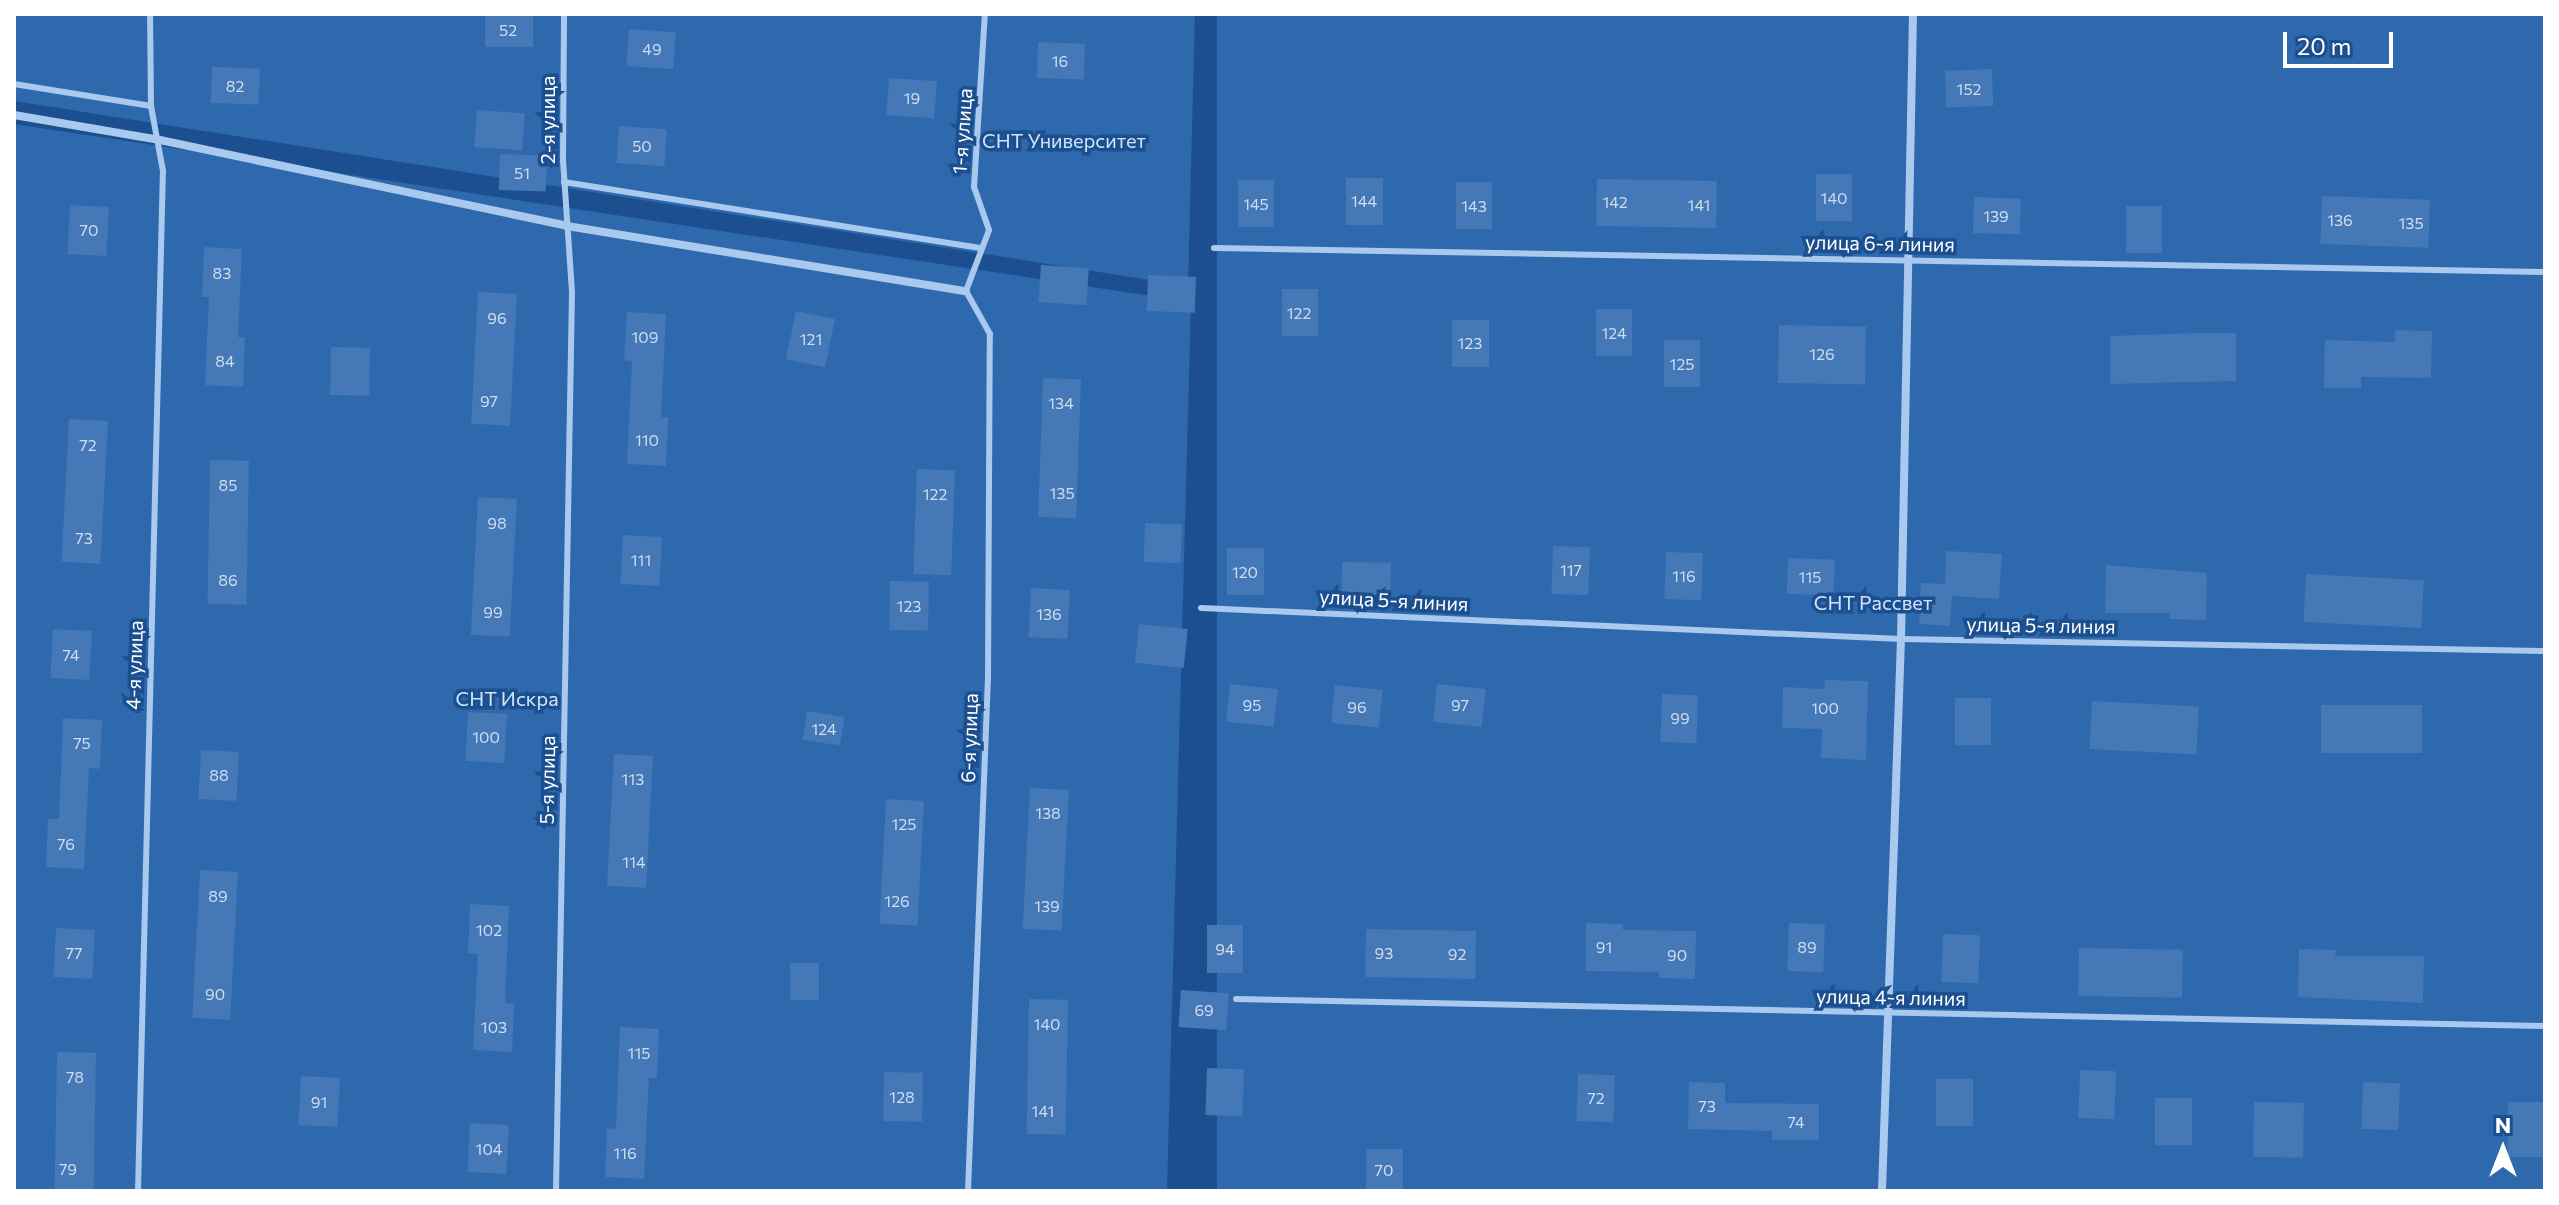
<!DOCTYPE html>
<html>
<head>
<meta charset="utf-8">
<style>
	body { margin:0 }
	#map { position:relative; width:2559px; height:1205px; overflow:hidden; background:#1b4f8f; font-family:Commissioner,sans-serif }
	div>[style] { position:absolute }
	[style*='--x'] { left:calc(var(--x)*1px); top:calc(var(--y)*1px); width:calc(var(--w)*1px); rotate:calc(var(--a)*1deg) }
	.green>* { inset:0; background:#2e69ad; transform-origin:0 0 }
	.building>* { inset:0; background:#4478b7; transform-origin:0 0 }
	.lane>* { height:6px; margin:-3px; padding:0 3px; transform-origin:3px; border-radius:3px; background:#a9c9ee }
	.street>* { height:8px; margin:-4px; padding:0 4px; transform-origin:4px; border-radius:4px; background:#a9c9ee }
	span { translate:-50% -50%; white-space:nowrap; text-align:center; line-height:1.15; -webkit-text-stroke:7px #1b4f8f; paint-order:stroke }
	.number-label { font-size:16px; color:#d0dded }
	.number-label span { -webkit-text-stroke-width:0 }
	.street-label { font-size:20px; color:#fff }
	.park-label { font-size:20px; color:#cfe3fa }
	.frame { position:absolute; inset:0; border:16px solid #fff; pointer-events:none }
	.north { position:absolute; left:2463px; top:1109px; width:80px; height:80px; -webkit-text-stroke:6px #1b4f8f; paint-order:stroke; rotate:0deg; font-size:22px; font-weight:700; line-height:32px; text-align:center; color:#fff }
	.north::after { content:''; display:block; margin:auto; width:28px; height:36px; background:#fff; clip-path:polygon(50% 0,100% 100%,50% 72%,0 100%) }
	.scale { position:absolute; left:2283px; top:32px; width:110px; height:36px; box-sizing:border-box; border:4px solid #fff; border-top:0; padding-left:10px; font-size:24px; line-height:28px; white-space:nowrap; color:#fff; -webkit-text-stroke:6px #1b4f8f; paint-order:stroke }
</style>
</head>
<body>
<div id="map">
	<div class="green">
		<i style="clip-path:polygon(14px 14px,1195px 14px,1188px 286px,14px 101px)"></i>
		<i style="left:1217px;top:14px;width:1328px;height:1177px"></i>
		<i style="clip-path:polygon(14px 124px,1191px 302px,1167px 1191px,14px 1191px)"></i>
	</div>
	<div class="building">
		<i style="left:485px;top:14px;width:48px;height:33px"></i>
		<i style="left:629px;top:29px;width:47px;height:37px;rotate:4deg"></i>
		<i style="left:1038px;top:42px;width:47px;height:36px;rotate:2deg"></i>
		<i style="left:212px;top:67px;width:48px;height:36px;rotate:2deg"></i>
		<i style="left:1992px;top:69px;width:37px;height:47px;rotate:88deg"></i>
		<i style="left:889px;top:78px;width:48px;height:37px;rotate:4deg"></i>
		<i style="left:477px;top:110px;width:48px;height:37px;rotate:4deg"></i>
		<i style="left:619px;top:126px;width:48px;height:37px;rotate:4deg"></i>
		<i style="left:500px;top:154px;width:47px;height:36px;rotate:2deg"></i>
		<i style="left:1816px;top:174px;width:36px;height:47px"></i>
		<i style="left:1346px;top:178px;width:37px;height:47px"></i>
		<i style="left:1597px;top:179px;width:120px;height:47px;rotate:1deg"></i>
		<i style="left:1238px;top:180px;width:36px;height:47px"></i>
		<i style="left:1456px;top:182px;width:36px;height:47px"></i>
		<i style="left:2322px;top:196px;width:108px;height:48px;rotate:2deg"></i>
		<i style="left:1974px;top:197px;width:47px;height:36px;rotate:2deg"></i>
		<i style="left:70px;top:205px;width:39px;height:49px;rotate:3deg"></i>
		<i style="left:2126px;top:206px;width:36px;height:47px"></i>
		<i style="clip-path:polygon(204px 247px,242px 249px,238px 337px,245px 337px,243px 387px,205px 385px,209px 297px,202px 297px)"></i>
		<i style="left:1041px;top:265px;width:48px;height:37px;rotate:4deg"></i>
		<i style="left:1148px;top:275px;width:48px;height:36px;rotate:2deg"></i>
		<i style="left:1282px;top:289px;width:36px;height:47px"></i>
		<i style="left:478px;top:292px;width:39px;height:132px;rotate:3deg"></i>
		<i style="left:1596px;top:309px;width:36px;height:47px"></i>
		<i style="left:796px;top:311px;width:40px;height:49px;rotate:12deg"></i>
		<i style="clip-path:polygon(627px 312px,666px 314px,661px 417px,668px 417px,666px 466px,627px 464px,632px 361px,624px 360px)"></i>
		<i style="left:1452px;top:320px;width:37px;height:47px"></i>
		<i style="left:1779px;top:325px;width:87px;height:58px;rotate:1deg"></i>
		<i style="clip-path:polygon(2395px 330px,2432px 331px,2431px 378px,2361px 377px,2361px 388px,2324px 388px,2325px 340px,2395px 342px)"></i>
		<i style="clip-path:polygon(2200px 333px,2236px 333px,2236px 381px,2110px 384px,2110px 336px)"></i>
		<i style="left:1664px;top:340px;width:36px;height:47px"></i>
		<i style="left:331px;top:347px;width:39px;height:48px;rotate:1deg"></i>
		<i style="left:1043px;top:378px;width:38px;height:139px;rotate:2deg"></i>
		<i style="left:69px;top:419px;width:39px;height:143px;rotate:3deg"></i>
		<i style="left:210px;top:460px;width:39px;height:144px;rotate:1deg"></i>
		<i style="left:917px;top:469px;width:38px;height:105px;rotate:2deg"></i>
		<i style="left:478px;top:497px;width:39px;height:138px;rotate:3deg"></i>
		<i style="left:1145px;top:523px;width:37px;height:39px;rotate:2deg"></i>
		<i style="left:623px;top:535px;width:39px;height:49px;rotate:3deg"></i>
		<i style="left:1553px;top:546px;width:37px;height:48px;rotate:2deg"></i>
		<i style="left:1227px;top:548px;width:37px;height:47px"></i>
		<i style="clip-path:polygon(1946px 551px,2002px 554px,1999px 599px,1952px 596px,1950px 626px,1919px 624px,1921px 583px,1945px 584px)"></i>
		<i style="left:1666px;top:552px;width:37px;height:47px;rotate:2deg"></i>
		<i style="left:1788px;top:558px;width:47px;height:36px;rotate:2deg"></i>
		<i style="left:1342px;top:562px;width:49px;height:39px;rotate:1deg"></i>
		<i style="clip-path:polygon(2106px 565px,2207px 573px,2206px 620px,2170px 619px,2170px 613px,2105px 613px)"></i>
		<i style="left:2306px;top:574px;width:118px;height:48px;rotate:3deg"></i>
		<i style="left:890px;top:581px;width:39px;height:49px;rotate:1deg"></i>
		<i style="left:1031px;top:588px;width:39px;height:49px;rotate:3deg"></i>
		<i style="left:1139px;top:624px;width:49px;height:39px;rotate:6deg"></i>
		<i style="left:53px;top:629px;width:39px;height:49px;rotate:3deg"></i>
		<i style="clip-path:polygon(1825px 680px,1868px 681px,1866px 760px,1821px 758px,1822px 729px,1782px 728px,1783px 687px,1824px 689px)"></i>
		<i style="left:1230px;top:684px;width:48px;height:38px;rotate:6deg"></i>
		<i style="left:1437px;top:684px;width:49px;height:38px;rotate:6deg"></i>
		<i style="left:1335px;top:685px;width:48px;height:38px;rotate:6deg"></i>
		<i style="left:1662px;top:694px;width:36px;height:48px;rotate:2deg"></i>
		<i style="left:1955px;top:698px;width:36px;height:47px"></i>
		<i style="left:2092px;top:701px;width:107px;height:48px;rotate:3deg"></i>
		<i style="left:2422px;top:705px;width:48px;height:101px;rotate:90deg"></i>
		<i style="left:807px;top:711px;width:38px;height:29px;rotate:9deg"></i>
		<i style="left:468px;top:712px;width:39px;height:49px;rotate:3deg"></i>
		<i style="clip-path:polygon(63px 718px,102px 720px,100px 769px,89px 768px,84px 869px,46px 867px,48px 819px,59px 819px)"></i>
		<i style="left:201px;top:750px;width:38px;height:49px;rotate:3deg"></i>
		<i style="left:614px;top:754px;width:39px;height:132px;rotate:3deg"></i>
		<i style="left:1030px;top:788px;width:39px;height:141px;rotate:3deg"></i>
		<i style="left:886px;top:799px;width:38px;height:125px;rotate:3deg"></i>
		<i style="left:200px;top:870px;width:38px;height:148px;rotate:3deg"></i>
		<i style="clip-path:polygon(470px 904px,509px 906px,505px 1003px,514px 1004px,512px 1052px,473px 1050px,478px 954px,468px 953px)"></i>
		<i style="clip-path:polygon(1586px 923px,1623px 924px,1623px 930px,1696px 931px,1695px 979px,1659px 978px,1659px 972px,1586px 971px)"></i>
		<i style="left:1789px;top:923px;width:36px;height:48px;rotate:2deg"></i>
		<i style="left:1207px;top:925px;width:36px;height:48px"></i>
		<i style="left:56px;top:928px;width:39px;height:49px;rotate:3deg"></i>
		<i style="left:1366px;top:929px;width:110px;height:48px;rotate:1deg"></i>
		<i style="left:1943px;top:934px;width:37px;height:48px;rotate:2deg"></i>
		<i style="left:2079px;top:948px;width:104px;height:48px;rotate:1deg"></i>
		<i style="clip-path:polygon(2299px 949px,2336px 950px,2335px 956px,2424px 956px,2423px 1003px,2298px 997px)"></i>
		<i style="left:790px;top:963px;width:29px;height:37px"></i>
		<i style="left:1181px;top:990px;width:48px;height:37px;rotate:4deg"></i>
		<i style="left:1029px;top:999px;width:39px;height:135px;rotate:1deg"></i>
		<i style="clip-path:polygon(620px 1027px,659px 1029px,657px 1078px,649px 1078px,644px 1179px,605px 1177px,607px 1128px,616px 1129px)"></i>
		<i style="left:57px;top:1052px;width:39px;height:139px;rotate:1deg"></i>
		<i style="left:1207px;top:1068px;width:37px;height:47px;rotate:2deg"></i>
		<i style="left:2080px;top:1070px;width:36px;height:48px;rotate:2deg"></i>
		<i style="left:884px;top:1072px;width:39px;height:49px;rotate:1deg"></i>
		<i style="left:1578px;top:1074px;width:37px;height:47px;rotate:2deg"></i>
		<i style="left:301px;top:1076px;width:39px;height:49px;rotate:3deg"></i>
		<i style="left:1936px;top:1079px;width:37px;height:47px"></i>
		<i style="clip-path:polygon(1689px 1082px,1725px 1083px,1725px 1103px,1819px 1104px,1819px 1140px,1772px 1140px,1772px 1131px,1688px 1129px)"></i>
		<i style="left:2363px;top:1082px;width:37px;height:47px;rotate:2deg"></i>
		<i style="left:2155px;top:1098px;width:37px;height:47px"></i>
		<i style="left:2254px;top:1102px;width:50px;height:55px;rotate:1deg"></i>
		<i style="left:2508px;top:1102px;width:37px;height:55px"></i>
		<i style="left:470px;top:1123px;width:39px;height:49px;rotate:3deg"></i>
		<i style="left:1366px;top:1149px;width:37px;height:42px"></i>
	</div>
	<div class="lane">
		<i style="--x:14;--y:84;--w:139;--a:9.1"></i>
		<i style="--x:564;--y:182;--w:423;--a:9"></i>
		<i style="--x:1214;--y:248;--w:1331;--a:1.03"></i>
		<i style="--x:1201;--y:608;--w:701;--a:2.54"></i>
		<i style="--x:1901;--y:639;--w:644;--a:1.07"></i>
		<i style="--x:1236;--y:999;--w:1309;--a:1.18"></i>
		<i style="--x:138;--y:1191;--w:1020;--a:-88.6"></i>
		<i style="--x:163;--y:171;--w:66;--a:-100.5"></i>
		<i style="--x:151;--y:106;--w:92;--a:-90.6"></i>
		<i style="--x:556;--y:1191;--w:899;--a:-88.98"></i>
		<i style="--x:572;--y:292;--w:131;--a:-93.9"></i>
		<i style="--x:563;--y:161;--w:147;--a:-89.6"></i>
		<i style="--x:968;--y:1191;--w:514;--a:-87.77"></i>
		<i style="--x:988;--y:677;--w:343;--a:-89.7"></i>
		<i style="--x:990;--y:334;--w:49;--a:-119.2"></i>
		<i style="--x:966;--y:291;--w:65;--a:-69.3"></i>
		<i style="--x:989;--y:230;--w:46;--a:-109.2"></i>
		<i style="--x:974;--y:187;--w:173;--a:-86.4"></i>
	</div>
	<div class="street">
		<i style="--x:14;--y:115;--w:148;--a:9.7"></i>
		<i style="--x:160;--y:140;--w:416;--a:11.9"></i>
		<i style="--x:567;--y:226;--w:404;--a:9.3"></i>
		<i style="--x:1882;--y:1191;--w:552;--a:-88.03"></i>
		<i style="--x:1901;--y:639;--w:625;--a:-88.9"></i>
	</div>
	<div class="number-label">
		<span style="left:508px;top:30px">52</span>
		<span style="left:652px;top:49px">49</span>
		<span style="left:1060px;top:61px">16</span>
		<span style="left:235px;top:86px">82</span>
		<span style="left:1969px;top:89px">152</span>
		<span style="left:912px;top:98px">19</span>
		<span style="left:642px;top:146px">50</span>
		<span style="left:522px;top:173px">51</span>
		<span style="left:1834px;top:198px">140</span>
		<span style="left:1364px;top:201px">144</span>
		<span style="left:1615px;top:202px">142</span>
		<span style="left:1256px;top:204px">145</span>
		<span style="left:1699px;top:205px">141</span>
		<span style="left:1474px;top:206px">143</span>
		<span style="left:1996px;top:216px">139</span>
		<span style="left:2340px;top:220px">136</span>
		<span style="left:2411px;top:223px">135</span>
		<span style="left:89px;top:230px">70</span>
		<span style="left:222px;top:273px">83</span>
		<span style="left:1299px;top:313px">122</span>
		<span style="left:497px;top:318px">96</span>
		<span style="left:1614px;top:333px">124</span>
		<span style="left:645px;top:337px">109</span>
		<span style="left:811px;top:339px">121</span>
		<span style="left:1470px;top:343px">123</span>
		<span style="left:1822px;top:354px">126</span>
		<span style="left:225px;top:361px">84</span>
		<span style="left:1682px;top:364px">125</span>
		<span style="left:489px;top:401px">97</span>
		<span style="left:1061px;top:403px">134</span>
		<span style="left:647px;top:440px">110</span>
		<span style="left:88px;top:445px">72</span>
		<span style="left:228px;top:485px">85</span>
		<span style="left:1062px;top:493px">135</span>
		<span style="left:935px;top:494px">122</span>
		<span style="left:497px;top:523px">98</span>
		<span style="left:84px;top:538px">73</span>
		<span style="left:641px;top:560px">111</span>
		<span style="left:1571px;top:570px">117</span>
		<span style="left:1245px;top:572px">120</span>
		<span style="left:1684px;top:576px">116</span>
		<span style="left:1810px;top:577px">115</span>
		<span style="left:228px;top:580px">86</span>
		<span style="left:909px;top:606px">123</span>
		<span style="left:493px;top:612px">99</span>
		<span style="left:1049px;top:614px">136</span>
		<span style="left:71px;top:655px">74</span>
		<span style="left:1252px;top:705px">95</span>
		<span style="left:1460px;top:705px">97</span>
		<span style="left:1357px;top:707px">96</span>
		<span style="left:1825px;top:708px">100</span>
		<span style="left:1680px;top:718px">99</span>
		<span style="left:824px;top:729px">124</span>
		<span style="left:486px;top:737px">100</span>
		<span style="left:82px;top:743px">75</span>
		<span style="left:219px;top:775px">88</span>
		<span style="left:633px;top:779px">113</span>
		<span style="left:1048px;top:813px">138</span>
		<span style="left:904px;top:824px">125</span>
		<span style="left:66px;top:844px">76</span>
		<span style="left:634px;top:862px">114</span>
		<span style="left:218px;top:896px">89</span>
		<span style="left:897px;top:901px">126</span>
		<span style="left:1047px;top:906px">139</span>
		<span style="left:489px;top:930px">102</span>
		<span style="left:1604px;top:947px">91</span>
		<span style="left:1807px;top:947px">89</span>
		<span style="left:1225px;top:949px">94</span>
		<span style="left:74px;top:953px">77</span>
		<span style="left:1384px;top:953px">93</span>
		<span style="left:1457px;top:954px">92</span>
		<span style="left:1677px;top:955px">90</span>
		<span style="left:215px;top:994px">90</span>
		<span style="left:1204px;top:1010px">69</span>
		<span style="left:1047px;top:1024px">140</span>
		<span style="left:494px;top:1027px">103</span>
		<span style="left:639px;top:1053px">115</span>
		<span style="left:75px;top:1077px">78</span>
		<span style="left:902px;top:1097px">128</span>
		<span style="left:1596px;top:1098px">72</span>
		<span style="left:319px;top:1102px">91</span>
		<span style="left:1707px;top:1106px">73</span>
		<span style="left:1043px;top:1111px">141</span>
		<span style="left:1796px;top:1122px">74</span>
		<span style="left:489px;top:1149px">104</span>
		<span style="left:625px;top:1153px">116</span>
		<span style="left:68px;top:1169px">79</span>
		<span style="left:1384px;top:1170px">70</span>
	</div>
	<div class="street-label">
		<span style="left:547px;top:120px;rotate:-90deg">2-я улица</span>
		<span style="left:962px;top:131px;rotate:-86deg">1-я улица</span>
		<span style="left:1880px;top:243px;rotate:1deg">улица 6-я линия</span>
		<span style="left:1394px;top:600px;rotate:3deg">улица 5-я линия</span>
		<span style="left:2041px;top:625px;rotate:1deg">улица 5-я линия</span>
		<span style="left:134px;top:665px;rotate:-88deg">4-я улица</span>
		<span style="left:969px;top:738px;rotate:-88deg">6-я улица</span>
		<span style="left:547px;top:780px;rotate:-89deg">5-я улица</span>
		<span style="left:1891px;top:997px;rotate:1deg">улица 4-я линия</span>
	</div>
	<div class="park-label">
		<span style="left:1064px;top:140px">СНТ Университет</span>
		<span style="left:1873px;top:602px">СНТ Рассвет</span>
		<span style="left:507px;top:698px">СНТ Искра</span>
	</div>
	<div class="frame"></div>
	<div class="north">N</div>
	<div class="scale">20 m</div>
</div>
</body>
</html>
